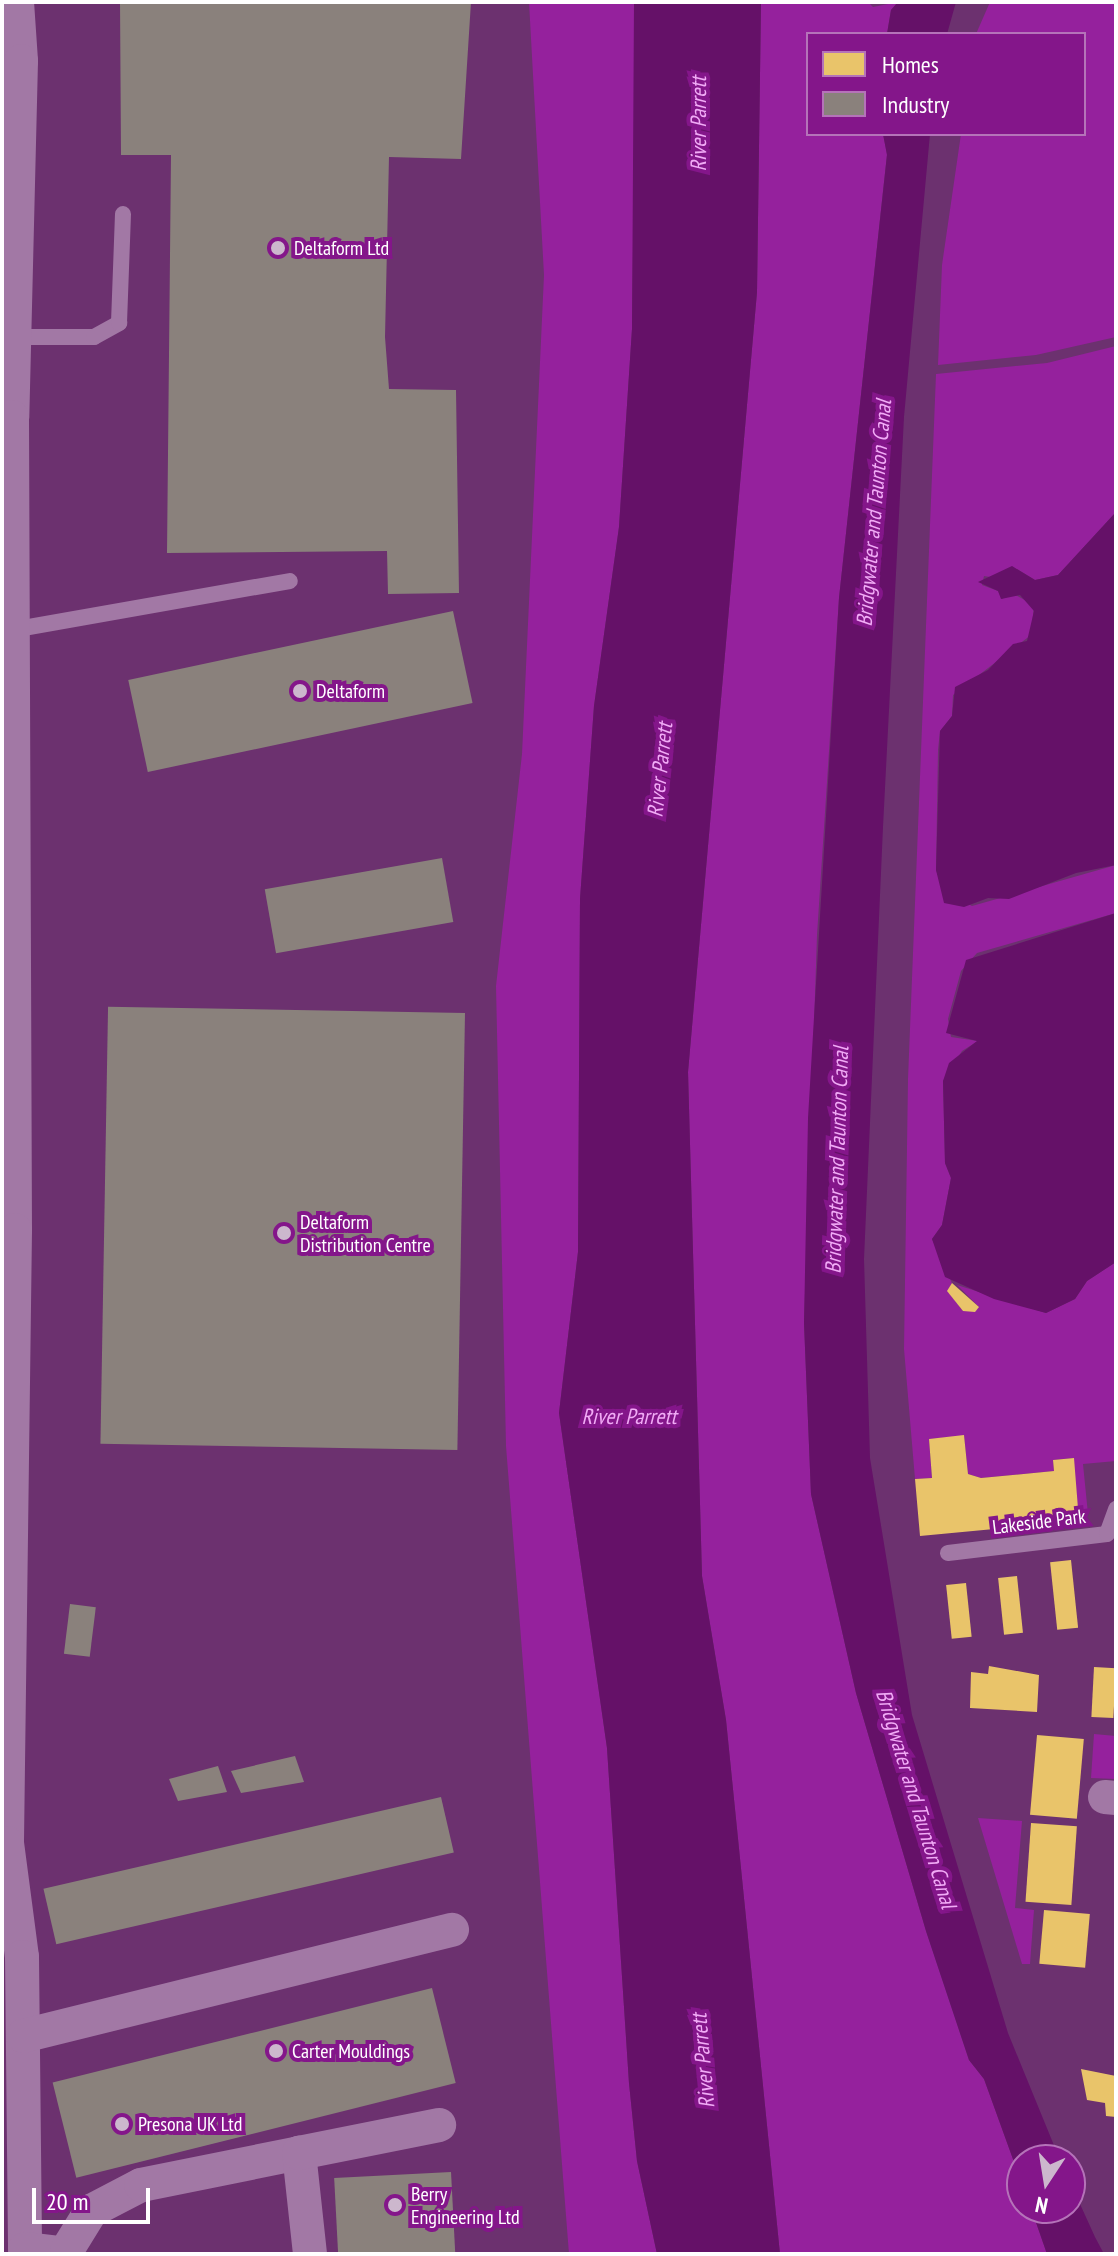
<!DOCTYPE html>
<html>
<head>
<meta charset="utf-8">
<style>
	body { margin:0 }
	#map { position:relative; width:1118px; height:2256px; overflow:hidden; background:#6c316f; font-family:"PT Sans Narrow",sans-serif }
	div>[style] { position:absolute }
	[style*='--x'] { left:calc(var(--x)*1px); top:calc(var(--y)*1px); width:calc(var(--w)*1px); rotate:calc(var(--a)*1deg) }
	.green>* { inset:0; background:#95219d }
	.water>* { inset:0; background:#651168 }
	.homes>* { inset:0; background:#e9c46a; transform-origin:0 0 }
	.industry>* { inset:0; background:#8a817c; transform-origin:0 0 }
	.service>* { height:16px; margin:-8px; padding:0 8px; transform-origin:8px; border-radius:8px; background:#a278a5 }
	.minor>* { height:34px; margin:-17px; padding:0 17px; transform-origin:17px; border-radius:17px; background:#a278a5 }
	.dots>* { width:22px; height:22px; translate:-50% -50%; box-sizing:border-box; border:4px solid #84168a; border-radius:50% }
	span { translate:-50% -50%; white-space:nowrap; text-align:center; line-height:1.15; -webkit-text-stroke:8px #84168a; paint-order:stroke }
	.poi-label { font-size:20px; color:#fff }
	.left { translate:0 -50%; text-align:left }
	.street-label { font-size:20px; color:#fff }
	.water-label { font-size:22px; color:#f1abf6; font-style:italic }
	.frame { position:absolute; inset:0; border:4px solid #fff; pointer-events:none }
	.legend { position:absolute; left:806px; top:32px; width:280px; height:104px; box-sizing:border-box; background:#84168a; border:2px solid #b573b9; margin:0; padding:10px 14px; list-style:none; font-size:24px; color:#fff }
	.legend li { display:flex; align-items:center; gap:16px; height:40px }
	.legend b { width:40px; border:2px solid #b573b9 }
	.north { position:absolute; left:1006px; top:2144px; width:80px; height:80px; box-sizing:border-box; background:#84168a; border:2px solid #b573b9; border-radius:50%; rotate:192deg; font-size:22px; font-weight:700; line-height:32px; text-align:center; color:#fff }
	.north::after { content:''; display:block; margin:auto; width:28px; height:36px; background:#ccb7cd; clip-path:polygon(50% 0,100% 100%,50% 72%,0 100%) }
	.scale { position:absolute; left:32px; top:2188px; width:118px; height:36px; box-sizing:border-box; border:4px solid #fff; border-top:0; padding-left:10px; font-size:24px; line-height:28px; white-space:nowrap; color:#fff; -webkit-text-stroke:6px #84168a; paint-order:stroke }
</style>
</head>
<body>
<div id="map">
	<div class="green">
		<i style="clip-path:polygon(529px 2px,634px 2px,636px 14px,632px 329px,619px 527px,594px 706px,580px 899px,578px 1252px,559px 1413px,607px 1748px,629px 2083px,637px 2161px,657px 2254px,569px 2254px,506px 1446px,496px 986px,522px 754px,544px 275px)"></i>
		<i style="clip-path:polygon(761px 2px,868px 2px,873px 7px,898px 2px,891px 10px,887px 34px,808px 34px,808px 134px,883px 134px,887px 154px,839px 598px,817px 935px,804px 1323px,811px 1494px,856px 1693px,926px 1931px,969px 2060px,984px 2079px,1022px 2184px,1022px 2208px,1031px 2208px,1047px 2254px,780px 2254px,726px 1720px,702px 1576px,688px 1072px,757px 292px)"></i>
		<i style="clip-path:polygon(990px 2px,1116px 2px,1116px 337px,1036px 355px,938px 365px,942px 265px,961px 134px,1084px 134px,1084px 34px,976px 34px)"></i>
		<i style="clip-path:polygon(1116px 346px,1116px 512px,1058px 575px,1035px 580px,1017px 569px,996px 578px,984px 576px,982px 585px,998px 591px,1002px 599px,1012px 593px,1034px 605px,1031px 635px,953px 695px,952px 716px,940px 731px,938px 750px,936px 870px,943px 890px,972px 906px,1116px 865px,1116px 913px,977px 953px,961px 971px,948px 1019px,951px 1037px,978px 1041px,962px 1051px,943px 1081px,945px 1163px,951px 1178px,942px 1225px,932px 1239px,952px 1283px,948px 1291px,963px 1311px,979px 1307px,957px 1285px,1046px 1313px,1075px 1299px,1087px 1281px,1116px 1262px,1116px 1461px,1083px 1464px,1088px 1514px,1079px 1521px,1073px 1458px,1053px 1460px,1054px 1471px,981px 1478px,968px 1474px,964px 1436px,929px 1439px,932px 1478px,915px 1479px,904px 1349px,908px 1079px,936px 374px,1047px 363px)"></i>
		<i style="clip-path:polygon(1094px 1734px,1116px 1736px,1116px 1779px,1091px 1778px)"></i>
		<i style="clip-path:polygon(978px 1818px,1022px 1821px,1015px 1908px,1034px 1910px,1030px 1964px,1022px 1964px)"></i>
	</div>
	<div class="water">
		<i style="clip-path:polygon(634px 2px,761px 2px,757px 292px,688px 1072px,702px 1576px,726px 1720px,780px 2254px,657px 2254px,637px 2161px,629px 2083px,607px 1748px,559px 1413px,578px 1252px,580px 899px,594px 706px,619px 527px,632px 329px)"></i>
		<i style="clip-path:polygon(898px 2px,956px 2px,947px 34px,887px 34px,891px 10px)"></i>
		<i style="clip-path:polygon(883px 134px,930px 134px,904px 417px,883px 827px,864px 1259px,870px 1458px,912px 1715px,1008px 2033px,1060px 2160px,1022px 2160px,1022px 2184px,984px 2079px,969px 2060px,926px 1931px,856px 1693px,811px 1494px,804px 1323px,808px 1118px,839px 598px,887px 155px)"></i>
		<i style="clip-path:polygon(1116px 512px,1116px 865px,1076px 873px,1009px 899px,988px 898px,964px 907px,944px 903px,936px 870px,940px 731px,952px 716px,955px 687px,988px 670px,1013px 644px,1027px 641px,1034px 611px,1020px 595px,1001px 599px,998px 591px,978px 582px,1012px 566px,1035px 580px,1058px 575px)"></i>
		<i style="clip-path:polygon(1116px 913px,1116px 1262px,1087px 1281px,1075px 1299px,1046px 1313px,994px 1299px,945px 1277px,932px 1239px,942px 1225px,951px 1178px,945px 1163px,943px 1081px,949px 1063px,977px 1041px,946px 1033px,966px 960px)"></i>
		<i style="clip-path:polygon(1070px 2182px,1095px 2237px,1104px 2254px,1047px 2254px,1031px 2208px,1070px 2208px)"></i>
	</div>
	<div class="homes">
		<i style="clip-path:polygon(952px 1283px,979px 1307px,975px 1312px,963px 1311px,947px 1291px)"></i>
		<i style="clip-path:polygon(964px 1435px,968px 1474px,981px 1478px,1054px 1471px,1053px 1460px,1074px 1458px,1079px 1521px,920px 1536px,915px 1479px,932px 1478px,929px 1439px)"></i>
		<i style="left:1071px;top:1560px;width:68px;height:21px;rotate:84deg"></i>
		<i style="left:1017px;top:1576px;width:57px;height:19px;rotate:84deg"></i>
		<i style="left:966px;top:1583px;width:54px;height:20px;rotate:84deg"></i>
		<i style="clip-path:polygon(989px 1666px,1039px 1675px,1037px 1712px,970px 1708px,971px 1672px,988px 1674px)"></i>
		<i style="left:1094px;top:1667px;width:22px;height:50px;rotate:3deg"></i>
		<i style="left:1037px;top:1735px;width:47px;height:80px;rotate:5deg"></i>
		<i style="left:1031px;top:1823px;width:46px;height:79px;rotate:4deg"></i>
		<i style="left:1044px;top:1910px;width:46px;height:54px;rotate:5deg"></i>
		<i style="clip-path:polygon(1081px 2069px,1116px 2076px,1116px 2117px,1106px 2116px,1105px 2103px,1087px 2100px)"></i>
	</div>
	<div class="industry">
		<i style="clip-path:polygon(120px 2px,471px 2px,461px 159px,389px 157px,385px 337px,389px 389px,456px 390px,459px 593px,388px 594px,387px 551px,167px 553px,171px 155px,121px 155px)"></i>
		<i style="left:453px;top:611px;width:94px;height:332px;rotate:78deg"></i>
		<i style="left:442px;top:858px;width:65px;height:180px;rotate:80deg"></i>
		<i style="left:465px;top:1013px;width:437px;height:357px;rotate:91deg"></i>
		<i style="left:70px;top:1604px;width:26px;height:50px;rotate:7deg"></i>
		<i style="clip-path:polygon(295px 1756px,304px 1782px,241px 1793px,231px 1771px)"></i>
		<i style="clip-path:polygon(218px 1766px,227px 1792px,178px 1801px,169px 1779px)"></i>
		<i style="left:441px;top:1797px;width:57px;height:408px;rotate:77deg"></i>
		<i style="left:432px;top:1988px;width:98px;height:391px;rotate:76deg"></i>
		<i style="left:451px;top:2172px;width:82px;height:117px;rotate:87deg"></i>
	</div>
	<div class="service">
		<i style="--x:14;--y:337;--w:80;--a:0"></i>
		<i style="--x:94;--y:337;--w:29;--a:-29"></i>
		<i style="--x:119;--y:323;--w:109;--a:-87.9"></i>
		<i style="--x:12;--y:630;--w:282;--a:-10"></i>
		<i style="--x:948;--y:1553;--w:160;--a:-6.8"></i>
		<i style="--x:1107;--y:1534;--w:27;--a:-70"></i>
	</div>
	<div class="minor">
		<i style="--x:17;--y:2;--w:59;--a:86.1"></i>
		<i style="--x:21;--y:61;--w:356;--a:91.4"></i>
		<i style="--x:12;--y:417;--w:813;--a:89.79"></i>
		<i style="--x:15;--y:1230;--w:613;--a:90.75"></i>
		<i style="--x:7;--y:1843;--w:115;--a:82.5"></i>
		<i style="--x:22;--y:1957;--w:292;--a:89.4"></i>
		<i style="--x:25;--y:2249;--w:42;--a:6.8"></i>
		<i style="--x:1105;--y:1797;--w:11;--a:5"></i>
		<i style="--x:23;--y:2036;--w:442;--a:-13.9"></i>
		<i style="--x:67;--y:2250;--w:46;--a:-58.4"></i>
		<i style="--x:91;--y:2211;--w:56;--a:-27.5"></i>
		<i style="--x:141;--y:2185;--w:161;--a:-11.4"></i>
		<i style="--x:310;--y:2254;--w:102;--a:-96.2"></i>
		<i style="--x:299;--y:2153;--w:143;--a:-11.3"></i>
	</div>
	<div class="dots">
		<i style="left:278px;top:248px;background:#ccb7cd"></i>
		<i style="left:300px;top:691px;background:#ccb7cd"></i>
		<i style="left:284px;top:1233px;background:#ccb7cd"></i>
		<i style="left:276px;top:2051px;background:#ccb7cd"></i>
		<i style="left:122px;top:2124px;background:#ccb7cd"></i>
		<i style="left:395px;top:2205px;background:#ccb7cd"></i>
	</div>
	<div class="poi-label">
		<span class="left" style="left:294px;top:248px">Deltaform Ltd</span>
		<span class="left" style="left:316px;top:691px">Deltaform</span>
		<span class="left" style="left:300px;top:1234px">Deltaform<br>Distribution Centre</span>
		<span class="left" style="left:292px;top:2051px">Carter Mouldings</span>
		<span class="left" style="left:138px;top:2124px">Presona UK Ltd</span>
		<span class="left" style="left:411px;top:2206px">Berry<br>Engineering Ltd</span>
	</div>
	<div class="street-label">
		<span style="left:1039px;top:1522px;rotate:-7deg">Lakeside Park</span>
	</div>
	<div class="water-label">
		<span style="left:699px;top:124px;rotate:-90deg">River Parrett</span>
		<span style="left:874px;top:513px;rotate:-85deg">Bridgwater and Taunton Canal</span>
		<span style="left:660px;top:770px;rotate:-84deg">River Parrett</span>
		<span style="left:837px;top:1160px;rotate:-88deg">Bridgwater and Taunton Canal</span>
		<span style="left:629px;top:1417px">River Parrett</span>
		<span style="left:916px;top:1799px;rotate:73deg">Bridgwater and Taunton Canal</span>
		<span style="left:703px;top:2061px;rotate:-95deg">River Parrett</span>
	</div>
	<div class="frame"></div>
	<ul class="legend">
	<li><b style="height:22px;background:#e9c46a"></b>Homes</li>
	<li><b style="height:22px;background:#8a817c"></b>Industry</li>
	</ul>
	<div class="north">N</div>
	<div class="scale">20 m</div>
</div>
</body>
</html>
